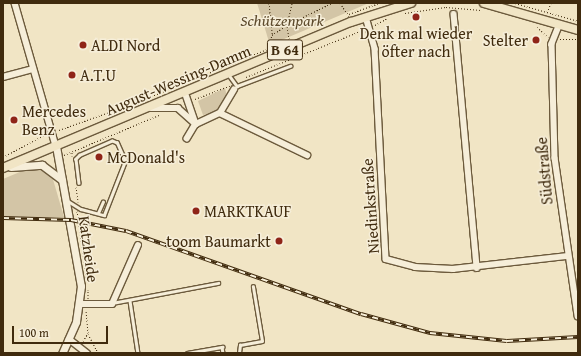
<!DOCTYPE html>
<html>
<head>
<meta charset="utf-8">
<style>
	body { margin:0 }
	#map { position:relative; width:581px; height:356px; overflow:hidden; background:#f1e5c5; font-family:"Gentium Book Plus",serif }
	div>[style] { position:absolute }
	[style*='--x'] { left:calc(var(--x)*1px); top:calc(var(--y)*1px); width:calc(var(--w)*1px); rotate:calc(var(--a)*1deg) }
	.green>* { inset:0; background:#d3c5a6 }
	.path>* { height:1px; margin-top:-0.5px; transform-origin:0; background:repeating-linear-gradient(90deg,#402b0e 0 1px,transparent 0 3px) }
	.roads { filter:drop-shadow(1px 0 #6c5a3c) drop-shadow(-1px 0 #6c5a3c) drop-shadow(0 1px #6c5a3c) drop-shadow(0 -1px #6c5a3c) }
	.service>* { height:2.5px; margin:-1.25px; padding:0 1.25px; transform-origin:1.25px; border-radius:1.25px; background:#f6eed9 }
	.minor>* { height:5.5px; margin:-2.75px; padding:0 2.75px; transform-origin:2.75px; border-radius:2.75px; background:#f6eed9 }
	.tertiary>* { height:7px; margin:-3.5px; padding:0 3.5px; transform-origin:3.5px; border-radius:3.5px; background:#f6eed9 }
	.primary>* { height:8px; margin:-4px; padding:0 4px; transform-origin:4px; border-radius:4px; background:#f1e5c5 }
	.rail>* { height:3.5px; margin-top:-1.75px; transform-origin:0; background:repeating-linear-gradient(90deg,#f6eed9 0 6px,#402b0e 0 12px); box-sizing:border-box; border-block:1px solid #402b0e }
	.dots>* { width:11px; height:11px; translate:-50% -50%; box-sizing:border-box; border:2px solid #f6eed9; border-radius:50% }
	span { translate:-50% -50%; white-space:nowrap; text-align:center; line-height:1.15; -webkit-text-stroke:3px #f6eed9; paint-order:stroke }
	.shield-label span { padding:1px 3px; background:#f6eed9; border:1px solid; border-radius:3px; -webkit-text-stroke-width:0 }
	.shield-label { font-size:15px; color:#402b0e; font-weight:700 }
	.park-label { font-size:16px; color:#5d4a2c; font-style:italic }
	.poi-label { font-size:16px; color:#402b0e }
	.right { translate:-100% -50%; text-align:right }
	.left { translate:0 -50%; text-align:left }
	.street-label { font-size:16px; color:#402b0e }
	.frame { position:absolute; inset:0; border:4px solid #402b0e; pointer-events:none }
	.scale { position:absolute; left:12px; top:326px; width:96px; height:18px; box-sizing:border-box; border:2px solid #402b0e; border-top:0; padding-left:5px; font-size:12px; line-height:14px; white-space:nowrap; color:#402b0e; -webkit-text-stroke:3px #f6eed9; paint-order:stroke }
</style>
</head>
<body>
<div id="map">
	<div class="green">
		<i style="clip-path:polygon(257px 3px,369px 3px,270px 45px)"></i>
		<i style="clip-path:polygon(225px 88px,227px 97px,215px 112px,203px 115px,198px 101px)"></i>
		<i style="clip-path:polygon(27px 169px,40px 169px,52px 176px,64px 217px,3px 217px,3px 179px)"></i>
	</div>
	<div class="path">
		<i style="--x:269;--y:3;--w:31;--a:84"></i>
		<i style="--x:340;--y:3;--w:16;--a:55"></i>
		<i style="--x:515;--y:3;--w:66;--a:15.9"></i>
		<i style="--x:547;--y:12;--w:10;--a:-66"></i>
		<i style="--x:405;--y:13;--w:41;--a:-8.3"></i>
		<i style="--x:446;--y:7;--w:35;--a:5"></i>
		<i style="--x:349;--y:14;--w:32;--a:-20"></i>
		<i style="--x:375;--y:25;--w:13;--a:-29"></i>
		<i style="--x:537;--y:27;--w:15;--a:42"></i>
		<i style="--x:289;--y:39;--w:14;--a:-98"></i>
		<i style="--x:287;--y:25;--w:50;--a:-26.1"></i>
		<i style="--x:560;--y:39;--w:18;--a:0"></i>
		<i style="--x:269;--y:46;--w:11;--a:-75"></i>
		<i style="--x:272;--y:35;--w:18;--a:-34"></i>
		<i style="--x:287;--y:25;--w:23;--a:-77"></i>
		<i style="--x:246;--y:77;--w:126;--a:-21.9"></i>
		<i style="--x:195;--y:99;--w:39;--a:-21"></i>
		<i style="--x:59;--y:130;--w:81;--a:-19.6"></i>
		<i style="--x:135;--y:103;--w:159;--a:-22.2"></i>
		<i style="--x:72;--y:152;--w:4;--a:90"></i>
		<i style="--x:64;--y:155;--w:103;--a:-22.8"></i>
		<i style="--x:3;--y:157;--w:49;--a:-28.1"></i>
		<i style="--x:76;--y:187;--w:15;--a:82"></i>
		<i style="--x:77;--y:211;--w:71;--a:81.9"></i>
		<i style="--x:88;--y:299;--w:9;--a:-90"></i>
		<i style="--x:88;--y:334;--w:21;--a:62"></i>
		<i style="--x:83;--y:341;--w:9;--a:-58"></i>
		<i style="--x:88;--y:333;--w:23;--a:-95"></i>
	</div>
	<div class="roads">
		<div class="service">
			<i style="--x:229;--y:75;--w:14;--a:54"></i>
			<i style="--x:237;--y:86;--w:57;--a:-20.7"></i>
			<i style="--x:68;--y:201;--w:15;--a:32"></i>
			<i style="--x:81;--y:209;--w:24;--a:15"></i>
			<i style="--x:104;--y:215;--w:58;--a:-68.7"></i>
			<i style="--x:125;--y:161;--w:20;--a:-114"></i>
			<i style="--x:117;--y:143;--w:5;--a:-158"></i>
			<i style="--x:112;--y:141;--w:35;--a:156"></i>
			<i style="--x:80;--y:155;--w:6;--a:135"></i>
			<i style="--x:76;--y:159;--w:24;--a:83"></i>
			<i style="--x:98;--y:213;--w:12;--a:-66"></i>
			<i style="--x:130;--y:301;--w:53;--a:81.3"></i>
			<i style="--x:112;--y:303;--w:108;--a:-10.7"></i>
			<i style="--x:187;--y:353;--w:36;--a:-10"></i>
			<i style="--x:222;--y:347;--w:6;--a:81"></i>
			<i style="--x:239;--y:353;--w:8;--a:-83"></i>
			<i style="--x:240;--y:345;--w:22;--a:-10"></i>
			<i style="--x:262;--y:341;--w:55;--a:-99.5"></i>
		</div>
		<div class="minor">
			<i style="--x:15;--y:3;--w:149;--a:74"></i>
			<i style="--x:454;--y:14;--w:255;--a:84.8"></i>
			<i style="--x:366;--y:17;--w:33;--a:74"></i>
			<i style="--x:375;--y:49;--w:210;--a:87"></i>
			<i style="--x:386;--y:259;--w:30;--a:15"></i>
			<i style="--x:415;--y:267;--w:38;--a:3"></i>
			<i style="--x:453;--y:269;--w:115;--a:-6.5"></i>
			<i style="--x:560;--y:24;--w:22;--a:112"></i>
			<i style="--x:552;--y:44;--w:114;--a:88.5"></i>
			<i style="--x:555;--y:158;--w:160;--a:81.7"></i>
			<i style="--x:3;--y:77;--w:31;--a:-15"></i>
			<i style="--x:185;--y:92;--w:34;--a:71"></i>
			<i style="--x:196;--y:124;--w:17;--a:121"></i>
			<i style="--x:151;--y:108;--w:27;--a:0"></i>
			<i style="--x:178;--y:108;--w:24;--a:42"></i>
			<i style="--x:220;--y:113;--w:97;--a:25.8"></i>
			<i style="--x:196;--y:124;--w:26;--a:-25"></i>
			<i style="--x:220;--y:113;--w:27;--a:-59"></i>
			<i style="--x:80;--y:304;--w:32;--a:0"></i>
			<i style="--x:112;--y:304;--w:64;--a:-66.2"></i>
			<i style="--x:69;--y:339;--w:23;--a:38"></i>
		</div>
		<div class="tertiary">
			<i style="--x:56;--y:146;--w:142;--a:79.9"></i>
			<i style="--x:81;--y:286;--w:36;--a:98"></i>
			<i style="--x:76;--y:322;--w:34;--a:114"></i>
			<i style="--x:11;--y:167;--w:31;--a:-4"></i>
			<i style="--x:42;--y:165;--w:25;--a:37"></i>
		</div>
		<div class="primary">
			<i style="--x:484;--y:3;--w:98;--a:16"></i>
			<i style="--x:3;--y:168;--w:377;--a:-22.8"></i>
			<i style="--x:351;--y:22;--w:63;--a:-17.6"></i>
		</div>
	</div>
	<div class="rail">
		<i style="--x:3;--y:218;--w:68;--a:1.7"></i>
		<i style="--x:71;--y:220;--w:56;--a:11.3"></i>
		<i style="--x:126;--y:231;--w:249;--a:19.5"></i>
		<i style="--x:361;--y:314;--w:72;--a:15.4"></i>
		<i style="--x:430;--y:333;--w:77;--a:5.9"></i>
		<i style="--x:507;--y:341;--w:71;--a:-3.2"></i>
	</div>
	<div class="dots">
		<i style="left:416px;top:17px;background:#8f2418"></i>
		<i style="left:536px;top:40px;background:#8f2418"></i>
		<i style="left:83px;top:45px;background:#8f2418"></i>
		<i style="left:72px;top:75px;background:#8f2418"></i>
		<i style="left:14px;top:120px;background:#8f2418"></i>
		<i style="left:99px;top:157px;background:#8f2418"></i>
		<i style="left:196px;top:211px;background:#8f2418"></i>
		<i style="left:279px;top:241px;background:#8f2418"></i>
	</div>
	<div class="shield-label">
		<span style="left:285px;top:50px">B 64</span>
	</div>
	<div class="park-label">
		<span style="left:282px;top:20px">Schützenpark</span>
	</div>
	<div class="poi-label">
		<span style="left:416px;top:42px">Denk mal wieder<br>öfter nach</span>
		<span class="right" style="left:528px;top:40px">Stelter</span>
		<span class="left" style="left:91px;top:45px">ALDI Nord</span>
		<span class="left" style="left:80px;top:75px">A.T.U</span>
		<span class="left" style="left:22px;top:120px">Mercedes<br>Benz</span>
		<span class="left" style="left:107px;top:157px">McDonald's</span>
		<span class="left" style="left:204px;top:211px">MARKTKAUF</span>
		<span class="right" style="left:271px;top:241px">toom Baumarkt</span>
	</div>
	<div class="street-label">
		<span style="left:178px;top:80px;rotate:-23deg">August-Wessing-Damm</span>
		<span style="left:544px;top:171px;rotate:-95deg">Südstraße</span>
		<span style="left:370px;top:206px;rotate:-94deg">Niedinkstraße</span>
		<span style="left:89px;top:249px;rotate:82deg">Katzheide</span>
	</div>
	<div class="frame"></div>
	<div class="scale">100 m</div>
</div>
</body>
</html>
